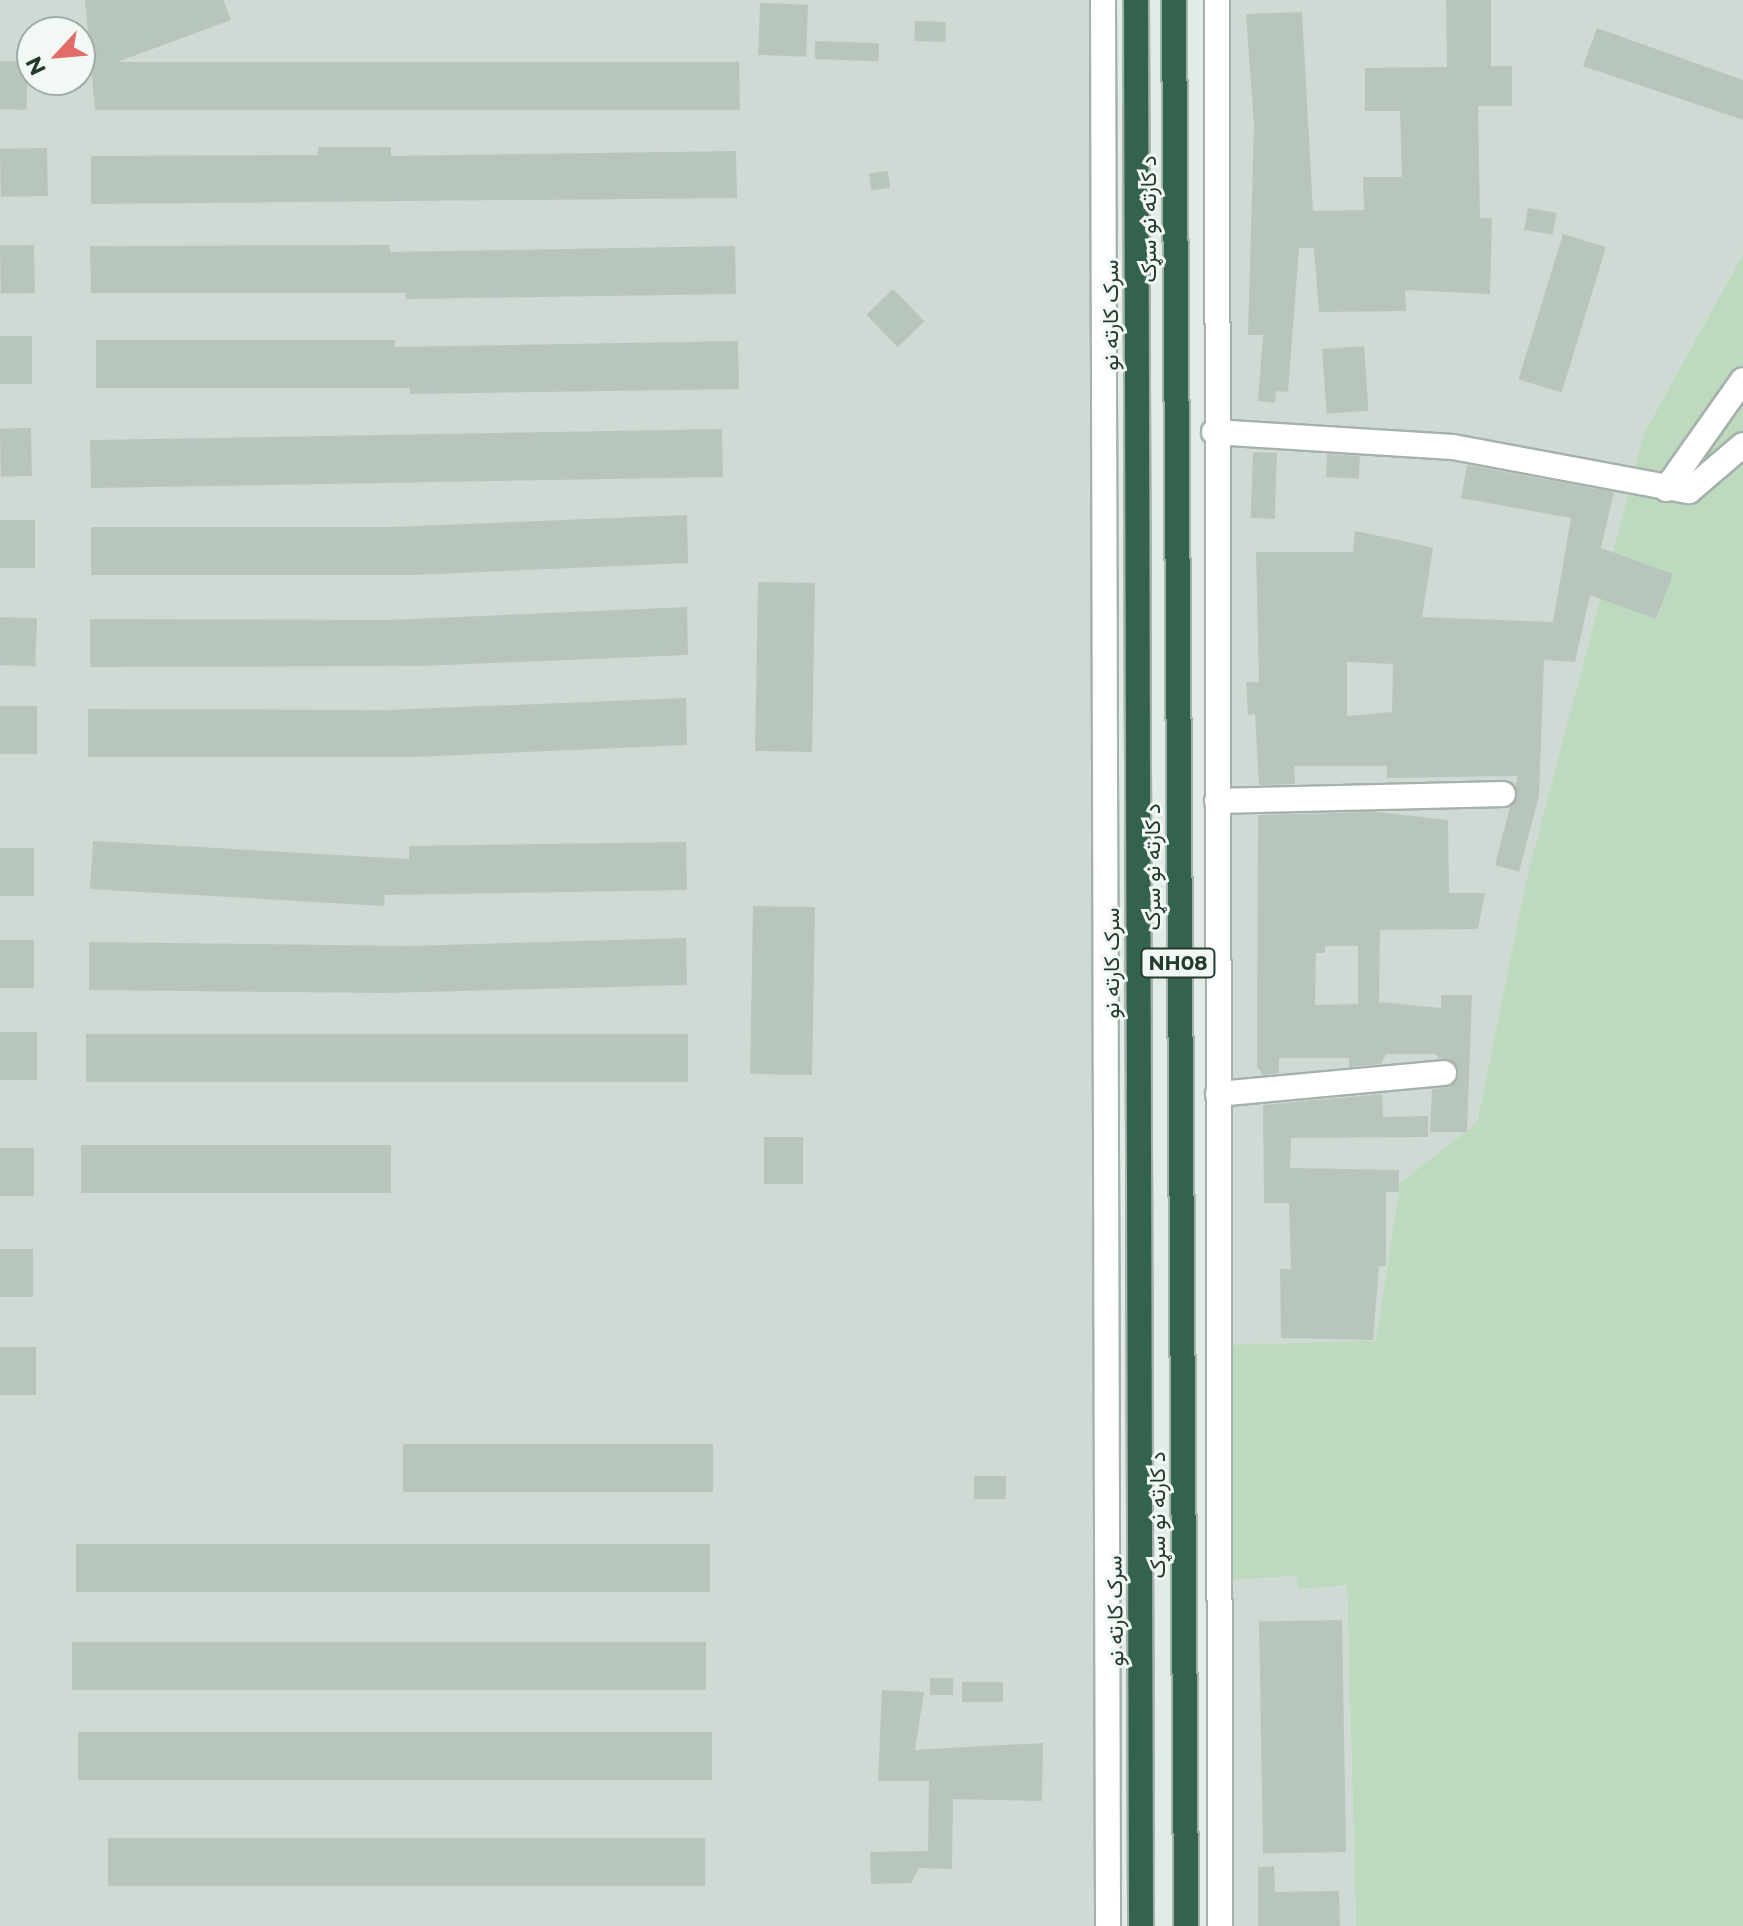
<!DOCTYPE html>
<html>
<head>
<meta charset="utf-8">
<style>
	body { margin:0 }
	#map { position:relative; width:1743px; height:1926px; overflow:hidden; background:#e2ebe5; font-family:Montserrat,Vazirmatn,sans-serif }
	div>[style] { position:absolute }
	[style*='--x'] { left:calc(var(--x)*1px); top:calc(var(--y)*1px); width:calc(var(--w)*1px); rotate:calc(var(--a)*1deg) }
	.built>* { inset:0; background:#d0dad4 }
	.green>* { inset:0; background:#bddabf }
	.building>* { inset:0; background:#b8c5bd; transform-origin:0 0 }
	.roads { filter:drop-shadow(2px 0 #a5b2ab) drop-shadow(-2px 0 #a5b2ab) drop-shadow(0 2px #a5b2ab) drop-shadow(0 -2px #a5b2ab) }
	.street>* { height:24px; margin:-12px; padding:0 12px; transform-origin:12px; border-radius:12px; background:#fff }
	.highway>* { height:24px; margin:-12px; padding:0 12px; transform-origin:12px; border-radius:12px; background:#33634f }
	span { translate:-50% -50%; white-space:nowrap; text-align:center; line-height:1.15; -webkit-text-stroke:6px #f2f8f4; paint-order:stroke }
	.shield-label span { padding:2px 6px; background:#f2f8f4; border:2px solid; border-radius:6px; -webkit-text-stroke-width:0 }
	.shield-label { font-size:20px; color:#243a2f; font-weight:700 }
	.street-label { font-size:22px; color:#243a2f }
	.north { position:absolute; left:16px; top:16px; width:80px; height:80px; box-sizing:border-box; background:#f2f8f4; border:2px solid #a0aca5; border-radius:50%; rotate:244deg; font-size:22px; font-weight:700; line-height:32px; text-align:center; color:#243a2f }
	.north::after { content:''; display:block; margin:auto; width:28px; height:36px; background:#e36b68; clip-path:polygon(50% 0,100% 100%,50% 72%,0 100%) }
</style>
</head>
<body>
<div id="map">
	<div class="built">
		<i style="clip-path:polygon(evenodd,0 0,1103px 0,1108px 1926px,0 1926px,0 0,32px 32px,80px 32px,80px 80px,32px 80px,32px 32px)"></i>
		<i style="clip-path:polygon(1217px 0,1743px 0,1743px 254px,1644px 433px,1528px 872px,1477px 1122px,1400px 1183px,1376px 1342px,1215px 1345px)"></i>
		<i style="clip-path:polygon(1298px 1576px,1299px 1588px,1347px 1584px,1356px 1926px,1220px 1926px,1217px 1581px)"></i>
	</div>
	<div class="green">
		<i style="clip-path:polygon(1743px 254px,1743px 1926px,1356px 1926px,1347px 1585px,1298px 1589px,1297px 1576px,1217px 1581px,1215px 1345px,1376px 1341px,1400px 1183px,1477px 1122px,1528px 872px,1644px 433px)"></i>
	</div>
	<div class="building">
		<i style="clip-path:polygon(85px 0,223px 0,231px 20px,117px 62px,739px 62px,740px 110px,95px 110px)"></i>
		<i style="clip-path:polygon(1446px 0,1491px 0,1491px 66px,1512px 66px,1512px 106px,1478px 106px,1480px 218px,1492px 218px,1490px 294px,1405px 290px,1406px 311px,1319px 312px,1314px 248px,1299px 248px,1288px 392px,1276px 391px,1275px 403px,1258px 401px,1263px 335px,1248px 335px,1254px 125px,1246px 14px,1302px 12px,1313px 211px,1364px 210px,1363px 177px,1402px 177px,1400px 111px,1365px 111px,1365px 68px,1447px 67px)"></i>
		<i style="left:760px;top:3px;width:48px;height:52px;rotate:2deg"></i>
		<i style="left:915px;top:21px;width:31px;height:20px;rotate:2deg"></i>
		<i style="clip-path:polygon(1597px 28px,1743px 80px,1743px 120px,1583px 66px)"></i>
		<i style="left:815px;top:41px;width:64px;height:18px;rotate:2deg"></i>
		<i style="left:0;top:61px;width:28px;height:48px;rotate:2deg"></i>
		<i style="clip-path:polygon(318px 147px,391px 147px,391px 156px,736px 151px,737px 198px,91px 204px,91px 156px,318px 155px)"></i>
		<i style="left:47px;top:148px;width:48px;height:47px;rotate:89deg"></i>
		<i style="left:888px;top:171px;width:17px;height:19px;rotate:83deg"></i>
		<i style="left:1528px;top:208px;width:29px;height:22px;rotate:10deg"></i>
		<i style="left:1563px;top:234px;width:45px;height:152px;rotate:17deg"></i>
		<i style="left:34px;top:245px;width:48px;height:34px;rotate:89deg"></i>
		<i style="clip-path:polygon(390px 245px,390px 252px,735px 246px,736px 294px,406px 299px,406px 293px,91px 293px,90px 246px)"></i>
		<i style="left:893px;top:289px;width:45px;height:37px;rotate:46deg"></i>
		<i style="left:0;top:336px;width:32px;height:48px"></i>
		<i style="clip-path:polygon(96px 340px,395px 340px,395px 347px,738px 341px,739px 389px,410px 394px,410px 388px,96px 388px)"></i>
		<i style="left:1364px;top:346px;width:65px;height:42px;rotate:86deg"></i>
		<i style="left:31px;top:428px;width:48px;height:31px;rotate:89deg"></i>
		<i style="left:722px;top:429px;width:48px;height:632px;rotate:89deg"></i>
		<i style="left:1253px;top:452px;width:24px;height:66px;rotate:2deg"></i>
		<i style="left:1327px;top:454px;width:33px;height:23px;rotate:3deg"></i>
		<i style="clip-path:polygon(evenodd,1467px 465px,1614px 492px,1601px 548px,1673px 574px,1656px 619px,1590px 595px,1575px 662px,1544px 660px,1539px 796px,1519px 872px,1495px 865px,1518px 776px,1387px 778px,1387px 766px,1294px 766px,1295px 784px,1259px 785px,1255px 714px,1248px 715px,1246px 682px,1259px 682px,1256px 552px,1353px 552px,1355px 531px,1404px 541px,1433px 548px,1422px 617px,1553px 622px,1571px 518px,1461px 498px,1467px 465px,1347px 662px,1393px 664px,1392px 712px,1347px 716px,1347px 662px)"></i>
		<i style="clip-path:polygon(687px 515px,688px 563px,413px 575px,91px 575px,91px 527px,390px 527px)"></i>
		<i style="left:0;top:520px;width:35px;height:48px"></i>
		<i style="left:758px;top:582px;width:57px;height:169px;rotate:1deg"></i>
		<i style="clip-path:polygon(687px 607px,688px 655px,420px 666px,90px 667px,90px 619px,389px 620px)"></i>
		<i style="left:0;top:617px;width:37px;height:48px;rotate:2deg"></i>
		<i style="clip-path:polygon(686px 698px,687px 745px,413px 757px,88px 757px,88px 709px,387px 710px)"></i>
		<i style="left:0;top:706px;width:37px;height:48px"></i>
		<i style="clip-path:polygon(evenodd,1378px 812px,1448px 820px,1449px 893px,1485px 893px,1478px 929px,1380px 930px,1379px 1002px,1441px 1008px,1441px 995px,1472px 995px,1467px 1132px,1430px 1132px,1432px 1089px,1452px 1086px,1459px 1072px,1434px 1054px,1386px 1054px,1381px 1064px,1349px 1067px,1349px 1058px,1279px 1058px,1279px 1073px,1263px 1075px,1257px 1067px,1258px 815px,1378px 812px,1325px 946px,1358px 946px,1358px 1004px,1315px 1005px,1316px 953px,1325px 953px,1325px 946px)"></i>
		<i style="clip-path:polygon(93px 841px,409px 859px,409px 846px,686px 842px,687px 890px,385px 895px,384px 906px,90px 889px)"></i>
		<i style="left:0;top:848px;width:34px;height:48px"></i>
		<i style="left:753px;top:906px;width:62px;height:168px;rotate:1deg"></i>
		<i style="clip-path:polygon(686px 938px,687px 985px,384px 993px,89px 990px,89px 942px,408px 946px)"></i>
		<i style="left:0;top:940px;width:34px;height:48px"></i>
		<i style="left:0;top:1032px;width:37px;height:48px"></i>
		<i style="left:86px;top:1034px;width:602px;height:48px"></i>
		<i style="clip-path:polygon(1382px 1094px,1383px 1117px,1428px 1116px,1428px 1137px,1291px 1138px,1290px 1168px,1399px 1170px,1399px 1192px,1386px 1192px,1386px 1266px,1379px 1266px,1373px 1340px,1281px 1338px,1280px 1269px,1291px 1269px,1289px 1203px,1264px 1203px,1263px 1105px)"></i>
		<i style="left:764px;top:1137px;width:39px;height:47px"></i>
		<i style="left:81px;top:1145px;width:310px;height:48px"></i>
		<i style="left:0;top:1148px;width:34px;height:48px"></i>
		<i style="left:33px;top:1249px;width:48px;height:33px;rotate:90deg"></i>
		<i style="left:0;top:1347px;width:36px;height:48px"></i>
		<i style="left:403px;top:1444px;width:310px;height:48px"></i>
		<i style="left:1006px;top:1476px;width:23px;height:32px;rotate:90deg"></i>
		<i style="left:76px;top:1544px;width:634px;height:48px"></i>
		<i style="left:1342px;top:1620px;width:232px;height:83px;rotate:89deg"></i>
		<i style="left:72px;top:1642px;width:634px;height:48px"></i>
		<i style="left:930px;top:1678px;width:23px;height:17px"></i>
		<i style="left:962px;top:1682px;width:41px;height:20px"></i>
		<i style="clip-path:polygon(882px 1690px,924px 1692px,915px 1750px,1043px 1743px,1042px 1801px,953px 1799px,952px 1869px,919px 1868px,911px 1883px,871px 1884px,870px 1852px,928px 1851px,929px 1781px,878px 1781px)"></i>
		<i style="left:78px;top:1732px;width:634px;height:48px"></i>
		<i style="left:108px;top:1838px;width:597px;height:48px"></i>
		<i style="clip-path:polygon(1274px 1866px,1275px 1892px,1339px 1891px,1340px 1926px,1258px 1926px,1258px 1867px)"></i>
	</div>
	<div class="roads">
		<div class="street">
			<i style="--x:1103;--y:0;--w:1926;--a:89.85"></i>
			<i style="--x:1217;--y:0;--w:1926;--a:89.91"></i>
			<i style="--x:1214;--y:432;--w:239;--a:3.6"></i>
			<i style="--x:1453;--y:447;--w:240;--a:10.6"></i>
			<i style="--x:1689;--y:491;--w:71;--a:-40.4"></i>
			<i style="--x:1666;--y:489;--w:133;--a:-54.8"></i>
			<i style="--x:1217;--y:801;--w:286;--a:-1.4"></i>
			<i style="--x:1218;--y:1094;--w:227;--a:-5.3"></i>
		</div>
		<div class="highway">
			<i style="--x:1136;--y:0;--w:1926;--a:89.85"></i>
			<i style="--x:1174;--y:0;--w:1926;--a:89.64"></i>
		</div>
	</div>
	<div class="shield-label">
		<span style="left:1178px;top:963px">NH08</span>
	</div>
	<div class="street-label">
		<span style="left:1149px;top:219px;rotate:-90deg">د کارته نو سړک</span>
		<span style="left:1111px;top:315px;rotate:-90deg">سرک کارته نو</span>
		<span style="left:1153px;top:867px;rotate:-90deg">د کارته نو سړک</span>
		<span style="left:1112px;top:963px;rotate:-90deg">سرک کارته نو</span>
		<span style="left:1158px;top:1515px;rotate:-90deg">د کارته نو سړک</span>
		<span style="left:1115px;top:1611px;rotate:-91deg">سرک کارته نو</span>
	</div>
	<div class="north">N</div>
</div>
</body>
</html>
